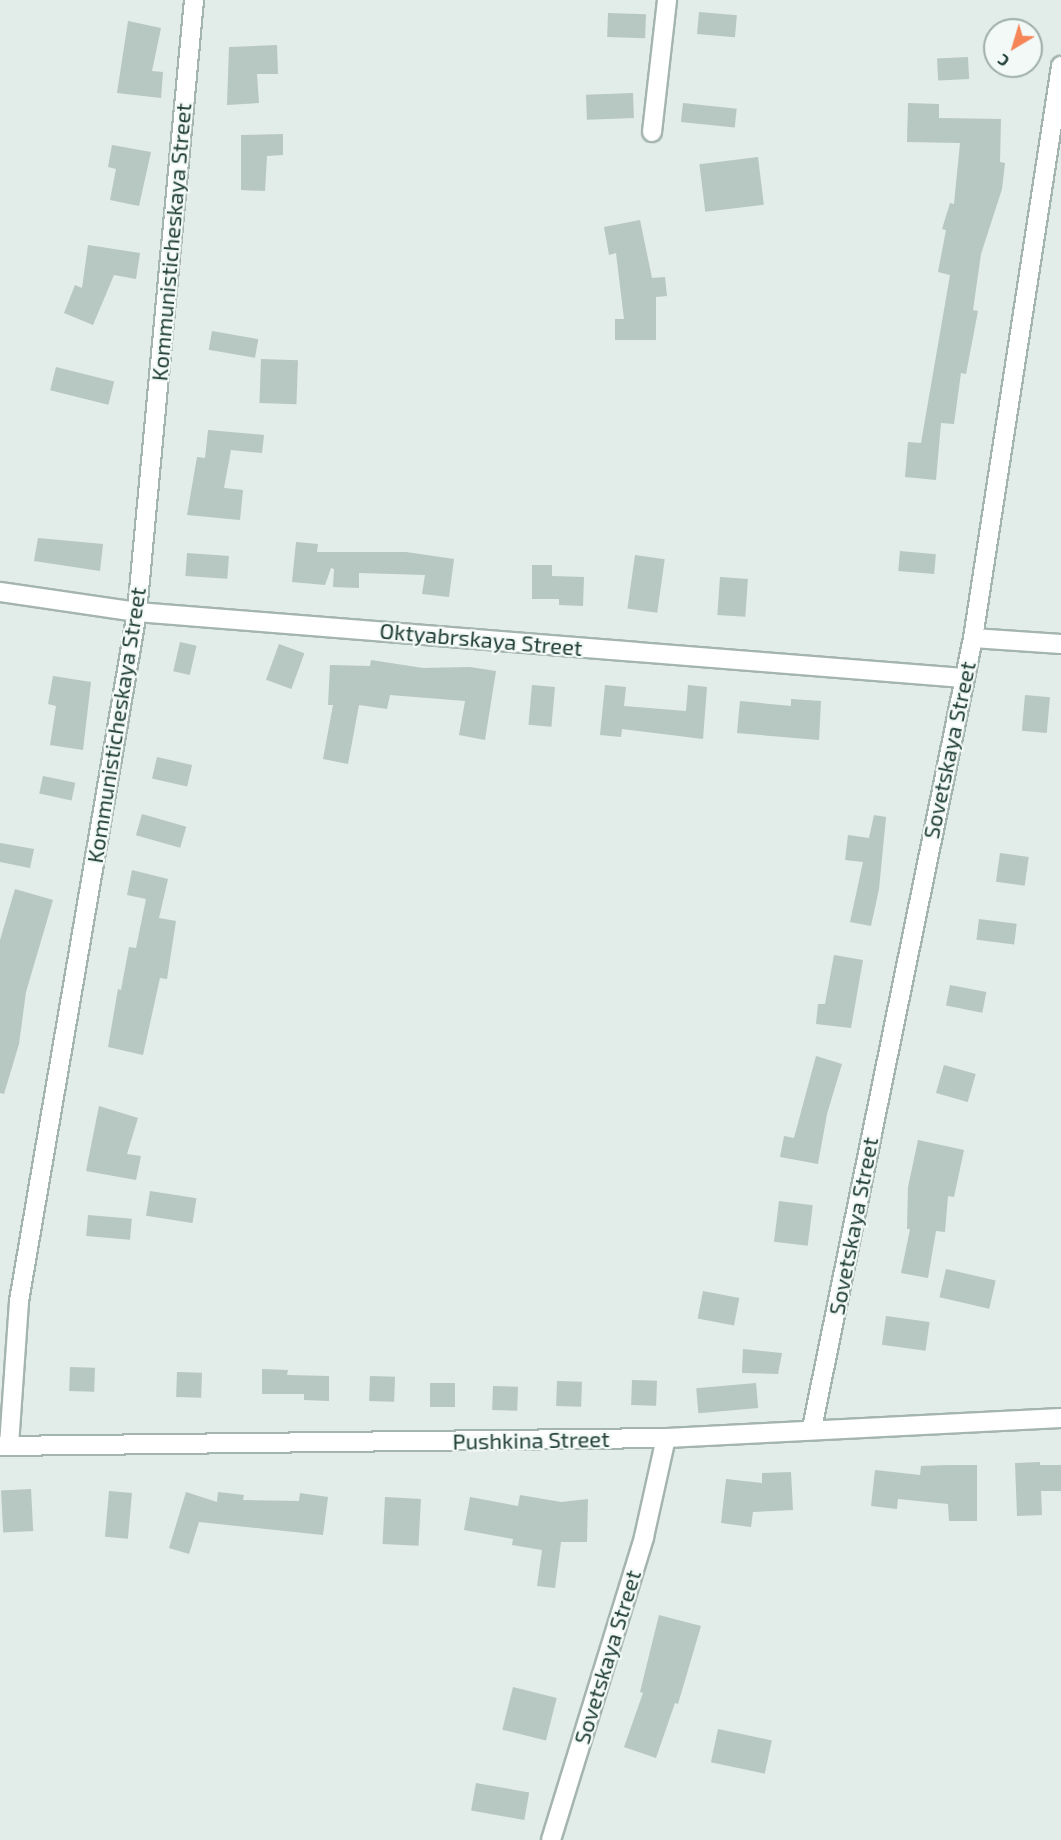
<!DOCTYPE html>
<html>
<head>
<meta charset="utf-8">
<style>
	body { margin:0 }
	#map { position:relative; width:1061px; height:1840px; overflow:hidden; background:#e2ece8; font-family:"Exo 2",sans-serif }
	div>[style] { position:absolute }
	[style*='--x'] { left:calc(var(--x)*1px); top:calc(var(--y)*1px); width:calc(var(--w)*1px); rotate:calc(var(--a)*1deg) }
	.building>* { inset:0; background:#b7c7c1; transform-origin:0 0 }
	.roads { filter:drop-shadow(2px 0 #a4b4af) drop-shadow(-2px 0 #a4b4af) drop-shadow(0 2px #a4b4af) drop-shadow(0 -2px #a4b4af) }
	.minor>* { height:18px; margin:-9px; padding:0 9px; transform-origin:9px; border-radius:9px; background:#fff }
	span { translate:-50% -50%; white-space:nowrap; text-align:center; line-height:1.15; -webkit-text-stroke:4.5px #f2f9f6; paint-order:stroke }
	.street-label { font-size:22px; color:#213e37 }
	.north { position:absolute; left:983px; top:18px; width:60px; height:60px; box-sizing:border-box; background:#f2f9f6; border:2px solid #9eaeaa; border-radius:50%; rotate:218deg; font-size:16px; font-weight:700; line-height:24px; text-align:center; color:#213e37 }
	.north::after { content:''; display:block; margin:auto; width:21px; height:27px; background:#f58457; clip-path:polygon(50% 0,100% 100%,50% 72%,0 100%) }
</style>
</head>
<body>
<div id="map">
	<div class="building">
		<i style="left:699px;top:12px;width:38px;height:22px;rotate:5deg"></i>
		<i style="left:608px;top:13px;width:38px;height:24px;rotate:2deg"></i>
		<i style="clip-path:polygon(128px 21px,161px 28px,152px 71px,163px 72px,161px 98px,117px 93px)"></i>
		<i style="clip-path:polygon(277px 45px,278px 74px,257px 74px,259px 103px,227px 105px,229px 47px)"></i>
		<i style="left:968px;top:57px;width:22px;height:31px;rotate:87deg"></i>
		<i style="left:633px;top:93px;width:25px;height:47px;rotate:88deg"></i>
		<i style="left:683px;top:103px;width:54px;height:19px;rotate:6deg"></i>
		<i style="clip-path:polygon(908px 103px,939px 104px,939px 118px,1001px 119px,1000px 162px,1005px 163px,1002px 189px,981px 254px,973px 310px,978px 311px,966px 374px,961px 373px,954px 424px,941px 423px,936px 480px,905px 477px,908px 442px,921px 443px,950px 275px,938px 272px,946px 230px,942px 229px,950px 203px,954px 204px,960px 143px,907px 142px)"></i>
		<i style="clip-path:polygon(283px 134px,283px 155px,267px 156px,265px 191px,241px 190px,241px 135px)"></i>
		<i style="clip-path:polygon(112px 145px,151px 152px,139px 206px,110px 200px,116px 169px,108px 167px)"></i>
		<i style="left:758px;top:157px;width:48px;height:59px;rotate:83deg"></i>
		<i style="clip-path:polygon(640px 220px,652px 278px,665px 277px,667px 296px,656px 297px,656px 340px,615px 340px,615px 319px,624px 319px,616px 253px,609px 255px,604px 227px)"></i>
		<i style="clip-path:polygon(88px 245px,140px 253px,136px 279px,114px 275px,93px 325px,64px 313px,75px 285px,82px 288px)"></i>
		<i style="left:212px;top:331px;width:47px;height:19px;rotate:10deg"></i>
		<i style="left:261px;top:359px;width:37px;height:44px;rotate:2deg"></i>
		<i style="left:56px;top:367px;width:60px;height:24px;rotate:14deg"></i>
		<i style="clip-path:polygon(208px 430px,264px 435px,262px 453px,231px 450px,224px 488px,243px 490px,240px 520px,187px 515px,197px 457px,205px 458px)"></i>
		<i style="clip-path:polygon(38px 538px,103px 544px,100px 571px,34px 561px)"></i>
		<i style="clip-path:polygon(296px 542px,318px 544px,317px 552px,406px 552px,454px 559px,449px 597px,422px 594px,425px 575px,359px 573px,359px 588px,333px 587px,334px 569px,331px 568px,325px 585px,292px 582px)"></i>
		<i style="left:900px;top:551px;width:36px;height:20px;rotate:5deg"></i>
		<i style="left:187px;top:553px;width:42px;height:23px;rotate:4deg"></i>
		<i style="left:635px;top:555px;width:30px;height:54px;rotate:8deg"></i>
		<i style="clip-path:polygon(532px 565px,552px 565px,552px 576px,584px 577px,583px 606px,559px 605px,559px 599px,532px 599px)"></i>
		<i style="left:720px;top:577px;width:28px;height:38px;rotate:4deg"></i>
		<i style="left:180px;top:642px;width:17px;height:30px;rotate:13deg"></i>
		<i style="left:279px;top:644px;width:27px;height:38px;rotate:20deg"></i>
		<i style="clip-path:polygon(371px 660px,423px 668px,470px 667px,496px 671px,485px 740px,459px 735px,465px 701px,390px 695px,387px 709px,359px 705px,348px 764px,323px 759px,333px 705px,328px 705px,330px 665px,370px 666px)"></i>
		<i style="clip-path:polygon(53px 676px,91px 682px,83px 750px,50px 745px,56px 706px,48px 704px)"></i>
		<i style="left:532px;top:685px;width:23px;height:40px;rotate:5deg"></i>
		<i style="clip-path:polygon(605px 685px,626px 687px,624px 706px,686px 711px,688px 685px,707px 687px,703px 739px,622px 729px,621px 737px,600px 735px)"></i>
		<i style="left:1025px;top:695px;width:25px;height:36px;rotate:5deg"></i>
		<i style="clip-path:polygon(791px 699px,821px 701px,819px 740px,737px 733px,740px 701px,791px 706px)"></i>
		<i style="left:157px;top:757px;width:36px;height:22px;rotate:13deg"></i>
		<i style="left:43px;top:776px;width:33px;height:18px;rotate:12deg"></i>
		<i style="left:142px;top:814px;width:46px;height:22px;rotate:16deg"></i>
		<i style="clip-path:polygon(874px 815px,886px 817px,879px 889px,871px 926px,850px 922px,863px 862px,845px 860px,848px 835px,869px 838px)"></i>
		<i style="clip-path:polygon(0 843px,34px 849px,30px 868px,0 862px)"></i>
		<i style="left:1000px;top:853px;width:29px;height:29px;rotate:8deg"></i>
		<i style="clip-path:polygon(132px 870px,168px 879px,159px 918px,176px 921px,167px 979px,160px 978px,143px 1055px,108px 1047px,118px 989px,121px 990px,129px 947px,136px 948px,146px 899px,127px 895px)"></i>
		<i style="clip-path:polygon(15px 889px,53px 900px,26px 992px,19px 1044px,4px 1094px,0 1093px,0 940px)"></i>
		<i style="left:979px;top:919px;width:38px;height:21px;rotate:7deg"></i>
		<i style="clip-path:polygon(834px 955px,863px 960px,851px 1028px,816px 1024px,818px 1004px,825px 1004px)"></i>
		<i style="left:950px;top:985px;width:37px;height:21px;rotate:11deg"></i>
		<i style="clip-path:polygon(816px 1056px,842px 1064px,827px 1114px,818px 1164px,780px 1157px,784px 1136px,794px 1138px)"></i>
		<i style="left:944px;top:1065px;width:33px;height:29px;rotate:16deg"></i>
		<i style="clip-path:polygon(99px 1106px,138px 1118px,127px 1154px,141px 1156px,136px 1180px,86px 1171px)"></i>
		<i style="clip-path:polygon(918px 1140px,964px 1150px,954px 1197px,948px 1196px,945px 1232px,936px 1231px,928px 1278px,901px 1273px,910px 1229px,907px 1229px,908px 1187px)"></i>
		<i style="left:150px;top:1191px;width:47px;height:25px;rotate:9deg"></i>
		<i style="left:779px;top:1201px;width:34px;height:41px;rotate:7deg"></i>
		<i style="left:88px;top:1215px;width:44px;height:21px;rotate:5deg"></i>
		<i style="left:946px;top:1269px;width:51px;height:29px;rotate:13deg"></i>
		<i style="left:703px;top:1291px;width:37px;height:28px;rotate:11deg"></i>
		<i style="left:886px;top:1316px;width:44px;height:29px;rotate:8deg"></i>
		<i style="clip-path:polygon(743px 1349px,782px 1353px,778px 1374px,742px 1373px)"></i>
		<i style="left:70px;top:1367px;width:25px;height:24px;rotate:2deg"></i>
		<i style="clip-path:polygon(262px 1369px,288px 1370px,287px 1375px,329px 1376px,329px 1401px,304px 1400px,304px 1394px,262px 1394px)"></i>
		<i style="left:177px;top:1372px;width:25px;height:25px;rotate:2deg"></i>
		<i style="left:370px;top:1376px;width:25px;height:25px;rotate:2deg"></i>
		<i style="left:632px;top:1380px;width:25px;height:25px;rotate:2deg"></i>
		<i style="left:557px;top:1381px;width:25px;height:25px;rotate:2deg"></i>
		<i style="left:430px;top:1383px;width:25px;height:24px"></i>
		<i style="left:756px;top:1383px;width:25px;height:60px;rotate:85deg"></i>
		<i style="left:493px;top:1386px;width:25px;height:24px;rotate:2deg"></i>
		<i style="clip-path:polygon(1040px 1462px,1040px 1465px,1061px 1465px,1061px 1491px,1041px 1491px,1042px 1515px,1017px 1516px,1015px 1463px)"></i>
		<i style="clip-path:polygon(948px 1465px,977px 1465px,977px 1521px,949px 1521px,948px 1504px,898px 1499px,897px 1509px,871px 1506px,875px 1470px,920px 1475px,921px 1466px)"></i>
		<i style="clip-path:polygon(791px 1472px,793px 1510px,753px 1512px,751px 1527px,721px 1523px,726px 1479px,762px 1483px,762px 1473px)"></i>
		<i style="left:31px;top:1489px;width:42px;height:30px;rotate:87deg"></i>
		<i style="left:109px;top:1491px;width:23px;height:46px;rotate:5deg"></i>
		<i style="clip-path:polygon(186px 1492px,217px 1502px,218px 1492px,244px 1495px,243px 1500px,299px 1501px,300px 1493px,328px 1497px,323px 1535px,199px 1522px,189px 1554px,169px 1548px)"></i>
		<i style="clip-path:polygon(520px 1495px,561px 1502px,588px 1499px,587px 1542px,561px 1542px,555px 1588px,537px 1586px,542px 1550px,512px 1545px,513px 1539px,464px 1530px,470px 1497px,518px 1506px)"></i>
		<i style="left:385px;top:1497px;width:36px;height:47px;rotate:3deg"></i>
		<i style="clip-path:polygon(659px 1615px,701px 1626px,678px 1704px,675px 1703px,656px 1758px,624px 1747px,643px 1693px,640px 1692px)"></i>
		<i style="left:513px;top:1687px;width:45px;height:44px;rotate:14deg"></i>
		<i style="left:718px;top:1729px;width:55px;height:34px;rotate:12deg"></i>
		<i style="left:476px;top:1783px;width:54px;height:28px;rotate:10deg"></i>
	</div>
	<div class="roads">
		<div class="minor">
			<i style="--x:652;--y:132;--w:133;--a:-83.5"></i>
			<i style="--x:0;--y:592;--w:138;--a:8.3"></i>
			<i style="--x:137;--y:612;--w:829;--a:4.57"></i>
			<i style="--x:973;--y:638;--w:88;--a:3.9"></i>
			<i style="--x:812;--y:1428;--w:806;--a:-78.48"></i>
			<i style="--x:973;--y:638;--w:579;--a:-81.25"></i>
			<i style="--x:9;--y:1445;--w:144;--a:-86"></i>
			<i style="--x:19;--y:1301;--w:699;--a:-80.28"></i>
			<i style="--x:137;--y:612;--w:615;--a:-84.68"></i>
			<i style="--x:0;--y:1446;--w:666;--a:-0.69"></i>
			<i style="--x:666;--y:1438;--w:396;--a:-2.9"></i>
			<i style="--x:551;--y:1840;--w:317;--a:-72.9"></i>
			<i style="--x:644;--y:1537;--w:101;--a:-77.5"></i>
		</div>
	</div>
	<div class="street-label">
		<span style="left:171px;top:242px;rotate:-85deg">Kommunisticheskaya Street</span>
		<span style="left:481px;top:639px;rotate:5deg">Oktyabrskaya Street</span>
		<span style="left:116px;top:725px;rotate:-81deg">Kommunisticheskaya Street</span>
		<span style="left:949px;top:750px;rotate:-78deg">Sovetskaya Street</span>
		<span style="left:853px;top:1226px;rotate:-79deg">Sovetskaya Street</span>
		<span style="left:531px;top:1440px;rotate:-1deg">Pushkina Street</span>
		<span style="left:607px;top:1657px;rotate:-73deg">Sovetskaya Street</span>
	</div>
	<div class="north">С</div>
</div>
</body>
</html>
